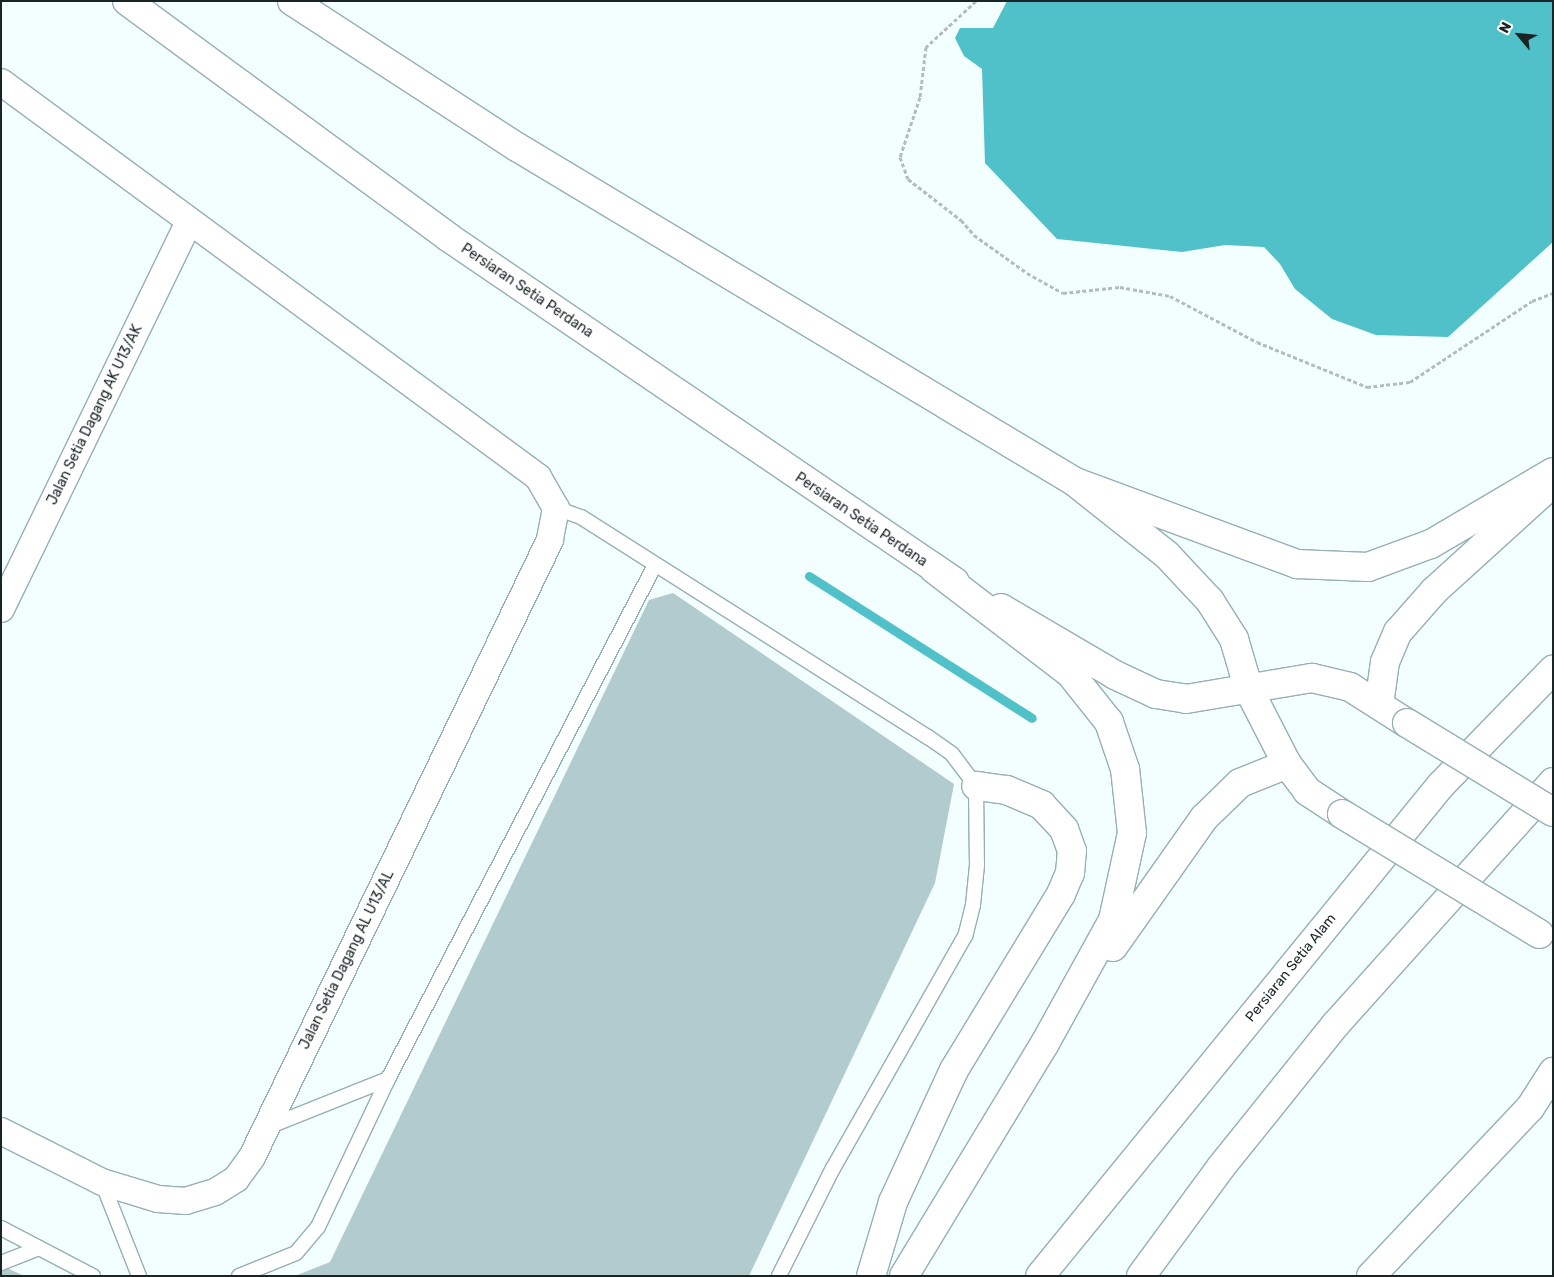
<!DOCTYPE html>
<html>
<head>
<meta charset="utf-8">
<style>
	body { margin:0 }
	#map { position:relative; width:1554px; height:1277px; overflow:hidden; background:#f3feff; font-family:Rubik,sans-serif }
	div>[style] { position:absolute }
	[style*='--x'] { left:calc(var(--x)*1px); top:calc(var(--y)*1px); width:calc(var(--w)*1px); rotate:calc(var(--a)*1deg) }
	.water>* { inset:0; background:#50c0c9 }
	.stream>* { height:9px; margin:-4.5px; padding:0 4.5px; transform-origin:4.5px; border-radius:4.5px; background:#50c0c9 }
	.building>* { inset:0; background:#b1cbce }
	.path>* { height:3px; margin-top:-1.5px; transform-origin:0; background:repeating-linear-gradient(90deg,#b2bdbd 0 4px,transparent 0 6.5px) }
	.roads { filter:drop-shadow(1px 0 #96b0b2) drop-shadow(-1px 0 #96b0b2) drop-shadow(0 1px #96b0b2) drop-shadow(0 -1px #96b0b2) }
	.lane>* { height:14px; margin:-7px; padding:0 7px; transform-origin:7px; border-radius:7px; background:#fff }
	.street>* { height:26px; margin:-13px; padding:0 13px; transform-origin:13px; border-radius:13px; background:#fff }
	.secondary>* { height:28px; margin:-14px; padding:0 14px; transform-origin:14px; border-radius:14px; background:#fff }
	.highway>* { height:28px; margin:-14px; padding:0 14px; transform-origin:14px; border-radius:14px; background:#fff }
	.bridges { filter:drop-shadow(1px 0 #96b0b2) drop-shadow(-1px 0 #96b0b2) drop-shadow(0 1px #96b0b2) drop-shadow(0 -1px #96b0b2) }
	.secondary-bridge>* { height:28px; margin:-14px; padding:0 14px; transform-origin:14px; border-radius:14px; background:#fff }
	span { translate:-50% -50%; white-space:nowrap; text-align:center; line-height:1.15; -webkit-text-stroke:4px #fff; paint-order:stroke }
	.street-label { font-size:14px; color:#192424 }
	.frame { position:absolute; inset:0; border:2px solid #192424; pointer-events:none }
	.north { position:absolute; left:1494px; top:10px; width:50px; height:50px; -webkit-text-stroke:4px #fff; paint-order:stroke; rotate:298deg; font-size:14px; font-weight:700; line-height:20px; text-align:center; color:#192424 }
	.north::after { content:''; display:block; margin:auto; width:18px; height:22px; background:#192424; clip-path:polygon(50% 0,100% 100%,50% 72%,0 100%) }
</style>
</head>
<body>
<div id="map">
	<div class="water">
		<i style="clip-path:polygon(1007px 1px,1553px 1px,1553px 242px,1448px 337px,1376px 335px,1332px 319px,1295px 289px,1280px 264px,1264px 247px,1225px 245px,1182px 252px,1057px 239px,985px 163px,982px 69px,964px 56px,955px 38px,960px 28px,993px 28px)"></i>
	</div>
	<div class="stream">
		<i style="--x:809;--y:576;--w:264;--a:32.5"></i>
	</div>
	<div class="building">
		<i style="clip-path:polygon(673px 593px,954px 784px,935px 883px,749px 1276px,295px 1276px,330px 1262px,649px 600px)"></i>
		<i style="clip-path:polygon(1px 1265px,24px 1276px,1px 1276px)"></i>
	</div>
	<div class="path">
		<i style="--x:976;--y:1;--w:68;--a:137.4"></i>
		<i style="--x:926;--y:47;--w:50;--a:96.8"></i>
		<i style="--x:920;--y:97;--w:63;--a:108.4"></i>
		<i style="--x:900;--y:157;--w:23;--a:70"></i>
		<i style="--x:908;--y:179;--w:67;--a:37.7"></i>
		<i style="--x:961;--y:220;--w:20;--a:49"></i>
		<i style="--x:974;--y:235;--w:65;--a:35.6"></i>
		<i style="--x:1027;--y:273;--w:41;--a:29.1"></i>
		<i style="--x:1063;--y:293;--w:57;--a:-6"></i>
		<i style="--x:1120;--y:287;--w:51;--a:10.2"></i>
		<i style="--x:1170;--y:296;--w:98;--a:27.9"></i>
		<i style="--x:1257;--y:342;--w:119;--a:22.2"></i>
		<i style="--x:1367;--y:387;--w:43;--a:-6.6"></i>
		<i style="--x:1410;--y:382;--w:146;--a:-33.6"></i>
		<i style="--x:1532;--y:301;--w:22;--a:-21"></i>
	</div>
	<div class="roads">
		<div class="lane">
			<i style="--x:556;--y:508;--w:27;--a:20"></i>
			<i style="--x:581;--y:517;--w:411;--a:32.4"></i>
			<i style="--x:928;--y:737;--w:29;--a:35"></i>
			<i style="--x:952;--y:754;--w:40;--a:53"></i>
			<i style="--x:976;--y:786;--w:79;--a:89.3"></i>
			<i style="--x:977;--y:865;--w:40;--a:95.7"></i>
			<i style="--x:973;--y:905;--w:32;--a:104"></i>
			<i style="--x:965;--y:936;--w:267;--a:119.6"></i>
			<i style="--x:833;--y:1168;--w:121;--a:116.6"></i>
			<i style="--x:268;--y:1127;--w:129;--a:-21.8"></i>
			<i style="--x:102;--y:1182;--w:101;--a:68.5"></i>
			<i style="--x:1;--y:1228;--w:104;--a:27.6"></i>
			<i style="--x:1;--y:1263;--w:41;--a:-21.5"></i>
			<i style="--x:239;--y:1276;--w:61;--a:-22"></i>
			<i style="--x:296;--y:1253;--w:34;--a:-50"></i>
			<i style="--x:318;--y:1227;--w:164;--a:-64.7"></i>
			<i style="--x:388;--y:1079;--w:579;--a:-62.55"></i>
		</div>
		<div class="street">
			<i style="--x:1;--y:82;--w:667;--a:36.34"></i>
			<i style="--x:538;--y:477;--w:36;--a:60"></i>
			<i style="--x:556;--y:508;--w:33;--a:101"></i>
			<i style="--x:550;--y:540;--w:685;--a:115.78"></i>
			<i style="--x:252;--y:1157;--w:27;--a:126"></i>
			<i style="--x:236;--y:1179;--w:25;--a:148"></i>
			<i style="--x:215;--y:1192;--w:30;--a:163"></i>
			<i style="--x:186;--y:1201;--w:28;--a:-176"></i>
			<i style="--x:158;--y:1199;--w:59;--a:-163.1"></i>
			<i style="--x:102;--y:1182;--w:113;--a:-153.2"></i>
			<i style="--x:1;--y:609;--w:430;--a:-64.1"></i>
		</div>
		<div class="secondary">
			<i style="--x:127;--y:1;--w:398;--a:36.3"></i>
			<i style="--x:448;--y:237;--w:613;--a:34.23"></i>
			<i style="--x:292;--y:1;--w:268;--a:33"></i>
			<i style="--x:517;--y:147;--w:651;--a:30.98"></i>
			<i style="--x:1075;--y:482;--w:117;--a:38.4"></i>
			<i style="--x:1167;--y:555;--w:63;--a:46.9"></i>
			<i style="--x:1210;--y:601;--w:45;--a:57.7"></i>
			<i style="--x:1234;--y:639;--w:53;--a:73.6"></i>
			<i style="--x:1249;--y:690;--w:83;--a:62.8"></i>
			<i style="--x:1287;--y:764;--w:34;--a:53"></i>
			<i style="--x:1307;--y:791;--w:42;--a:33.3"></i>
			<i style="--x:1001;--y:608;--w:132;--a:30.4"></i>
			<i style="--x:1115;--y:675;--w:45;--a:24.9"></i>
			<i style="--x:1156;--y:694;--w:30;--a:9"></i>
			<i style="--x:1186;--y:699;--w:128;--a:-9.5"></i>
			<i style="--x:1312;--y:678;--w:39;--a:13"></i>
			<i style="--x:1350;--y:687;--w:67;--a:32.3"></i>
		</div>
		<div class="highway">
			<i style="--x:1075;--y:482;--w:237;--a:20.3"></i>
			<i style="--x:1297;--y:564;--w:71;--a:2.4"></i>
			<i style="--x:1368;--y:567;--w:67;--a:-20.1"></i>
			<i style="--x:1431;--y:544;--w:142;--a:-30.5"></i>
			<i style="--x:1379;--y:705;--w:43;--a:-82.1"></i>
			<i style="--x:1385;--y:662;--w:33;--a:-67"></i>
			<i style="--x:1398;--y:632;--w:55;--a:-48.7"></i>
			<i style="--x:1434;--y:591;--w:150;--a:-42.3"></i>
			<i style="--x:1113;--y:947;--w:158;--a:-54.8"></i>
			<i style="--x:1204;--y:818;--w:50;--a:-44.2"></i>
			<i style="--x:1240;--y:783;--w:51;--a:-22"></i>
			<i style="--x:871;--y:1276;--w:77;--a:-73.4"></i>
			<i style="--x:893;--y:1202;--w:145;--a:-65.2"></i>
			<i style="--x:954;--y:1070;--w:206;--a:-58.7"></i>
			<i style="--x:1061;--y:894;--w:23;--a:-67"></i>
			<i style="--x:1070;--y:873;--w:22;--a:-85"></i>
			<i style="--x:1072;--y:851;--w:23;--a:-110"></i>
			<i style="--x:1064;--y:829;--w:33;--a:-133"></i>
			<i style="--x:1042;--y:805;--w:39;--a:-157"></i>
			<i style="--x:1006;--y:790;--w:30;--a:-172"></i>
			<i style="--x:904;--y:1276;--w:270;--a:-58.8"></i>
			<i style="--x:1044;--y:1045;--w:143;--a:-61.1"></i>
			<i style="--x:1113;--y:920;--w:89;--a:-77.7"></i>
			<i style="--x:1132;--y:833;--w:64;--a:-96.2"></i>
			<i style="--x:1125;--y:769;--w:50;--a:-108.8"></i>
			<i style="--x:1109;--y:722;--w:63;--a:-128.5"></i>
			<i style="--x:1070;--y:673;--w:171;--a:-142.6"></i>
			<i style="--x:1040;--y:1276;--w:634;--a:-50.76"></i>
			<i style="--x:1441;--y:785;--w:161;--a:-45.8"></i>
			<i style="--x:1141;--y:1276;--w:135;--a:-53.7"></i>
			<i style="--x:1221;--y:1167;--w:184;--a:-51.2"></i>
			<i style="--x:1336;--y:1024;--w:325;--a:-48.1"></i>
			<i style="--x:1371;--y:1276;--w:231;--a:-46.6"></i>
			<i style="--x:1530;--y:1108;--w:43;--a:-57.4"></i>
		</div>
	</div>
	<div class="bridges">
		<div class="secondary-bridge">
			<i style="--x:1407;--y:723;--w:171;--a:31.4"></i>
			<i style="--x:1342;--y:814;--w:231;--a:31.3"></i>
		</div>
	</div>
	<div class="street-label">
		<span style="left:527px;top:291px;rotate:34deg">Persiaran Setia Perdana</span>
		<span style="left:95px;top:415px;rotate:-64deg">Jalan Setia Dagang AK U13/AK</span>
		<span style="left:861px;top:520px;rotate:34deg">Persiaran Setia Perdana</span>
		<span style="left:347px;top:960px;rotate:-64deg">Jalan Setia Dagang AL U13/AL</span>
		<span style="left:1291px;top:968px;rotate:-51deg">Persiaran Setia Alam</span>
	</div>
	<div class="frame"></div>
	<div class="north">N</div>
</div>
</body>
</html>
